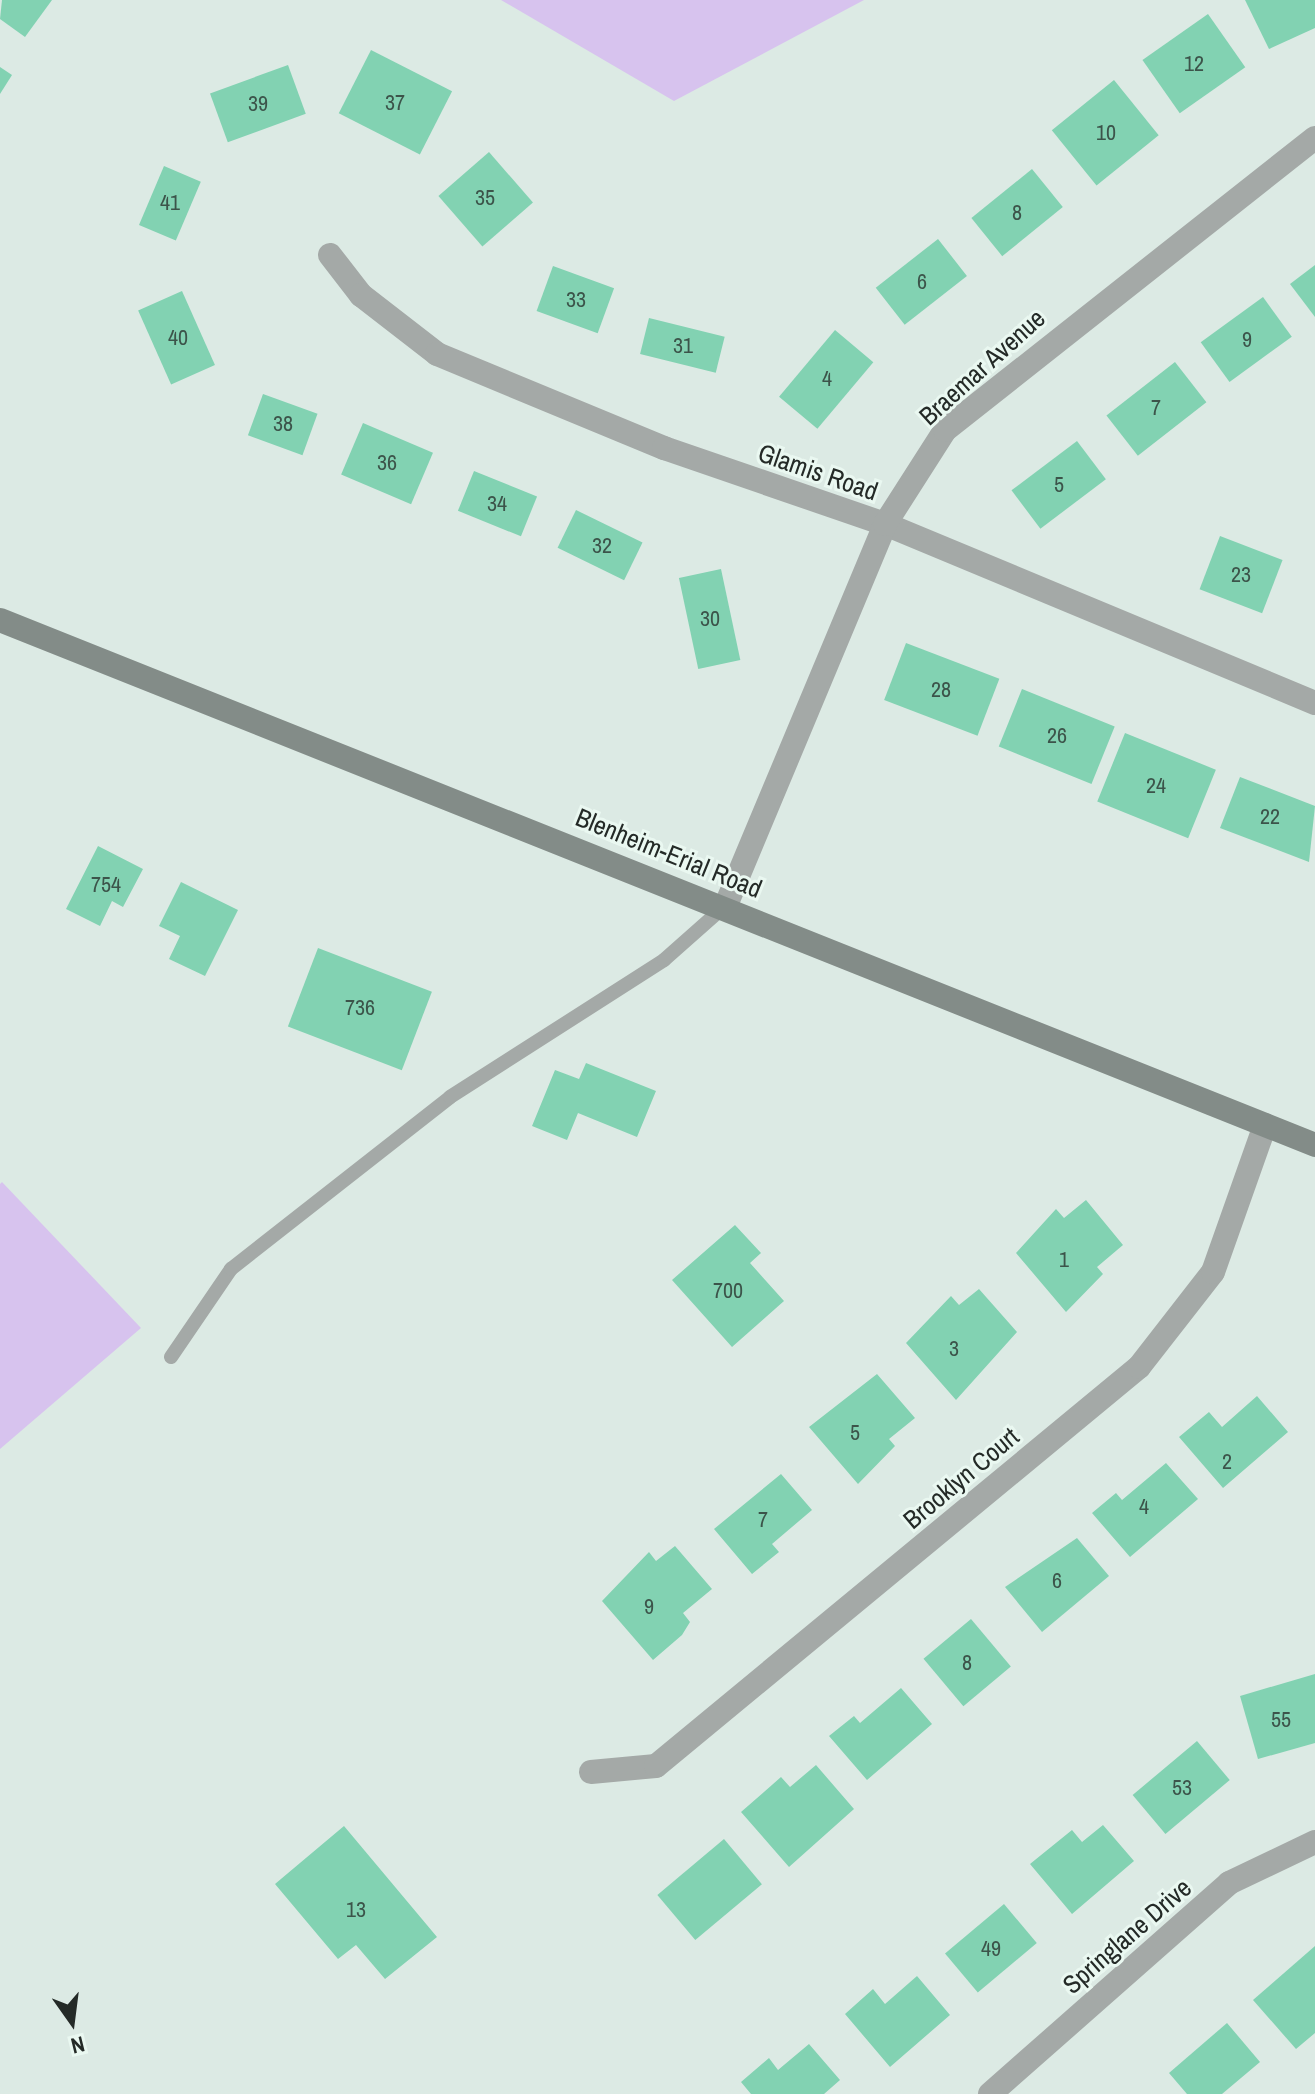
<!DOCTYPE html>
<html>
<head>
<meta charset="utf-8">
<style>
	body { margin:0 }
	#map { position:relative; width:1315px; height:2094px; overflow:hidden; background:#dceae4; font-family:"Archivo Narrow",sans-serif }
	div>[style] { position:absolute }
	[style*='--x'] { left:calc(var(--x)*1px); top:calc(var(--y)*1px); width:calc(var(--w)*1px); rotate:calc(var(--a)*1deg) }
	.green>* { inset:0; background:#d7c3ee }
	.building>* { inset:0; background:#82d2b2; transform-origin:0 0 }
	.lane>* { height:14px; margin:-7px; padding:0 7px; transform-origin:7px; border-radius:7px; background:#a4a9a7 }
	.street>* { height:24px; margin:-12px; padding:0 12px; transform-origin:12px; border-radius:12px; background:#a4a9a7 }
	.secondary>* { height:24px; margin:-12px; padding:0 12px; transform-origin:12px; border-radius:12px; background:#838c88 }
	span { translate:-50% -50%; white-space:nowrap; text-align:center; line-height:1.15; -webkit-text-stroke:6px #eaf8f1; paint-order:stroke }
	.number-label { font-size:22px; color:#3c544a }
	.number-label span { -webkit-text-stroke-width:0 }
	.street-label { font-size:26px; color:#242a27 }
	.north { position:absolute; left:32px; top:1982px; width:80px; height:80px; -webkit-text-stroke:6px #eaf8f1; paint-order:stroke; rotate:166deg; font-size:22px; font-weight:700; line-height:32px; text-align:center; color:#242a27 }
	.north::after { content:''; display:block; margin:auto; width:28px; height:36px; background:#242a27; clip-path:polygon(50% 0,100% 100%,50% 72%,0 100%) }
</style>
</head>
<body>
<div id="map">
	<div class="green">
		<i style="clip-path:polygon(501px 0,864px 0,674px 101px)"></i>
		<i style="clip-path:polygon(2px 1182px,141px 1328px,0 1449px,0 1184px)"></i>
	</div>
	<div class="building">
		<i style="clip-path:polygon(2px 0,52px 0,25px 37px,0 19px)"></i>
		<i style="clip-path:polygon(1245px 0,1315px 0,1315px 28px,1269px 49px)"></i>
		<i style="left:1208px;top:14px;width:65px;height:80px;rotate:55deg"></i>
		<i style="left:371px;top:50px;width:91px;height:71px;rotate:27deg"></i>
		<i style="left:288px;top:65px;width:52px;height:83px;rotate:70deg"></i>
		<i style="clip-path:polygon(0 67px,12px 75px,0 94px)"></i>
		<i style="left:1114px;top:80px;width:71px;height:80px;rotate:51deg"></i>
		<i style="left:489px;top:152px;width:67px;height:67px;rotate:49deg"></i>
		<i style="left:164px;top:166px;width:40px;height:64px;rotate:23deg"></i>
		<i style="left:1032px;top:169px;width:49px;height:78px;rotate:51deg"></i>
		<i style="left:938px;top:239px;width:47px;height:79px;rotate:52deg"></i>
		<i style="clip-path:polygon(1315px 265px,1315px 317px,1290px 284px)"></i>
		<i style="left:553px;top:266px;width:65px;height:48px;rotate:20deg"></i>
		<i style="left:182px;top:291px;width:81px;height:48px;rotate:66deg"></i>
		<i style="left:1263px;top:297px;width:49px;height:77px;rotate:54deg"></i>
		<i style="left:649px;top:318px;width:78px;height:37px;rotate:14deg"></i>
		<i style="left:835px;top:330px;width:50px;height:87px;rotate:40deg"></i>
		<i style="left:1175px;top:362px;width:51px;height:87px;rotate:52deg"></i>
		<i style="left:263px;top:394px;width:58px;height:44px;rotate:20deg"></i>
		<i style="left:363px;top:423px;width:76px;height:56px;rotate:23deg"></i>
		<i style="left:1077px;top:441px;width:48px;height:82px;rotate:53deg"></i>
		<i style="left:474px;top:471px;width:68px;height:43px;rotate:22deg"></i>
		<i style="left:576px;top:510px;width:74px;height:42px;rotate:26deg"></i>
		<i style="left:1220px;top:536px;width:67px;height:57px;rotate:21deg"></i>
		<i style="left:721px;top:569px;width:93px;height:43px;rotate:78deg"></i>
		<i style="left:906px;top:643px;width:100px;height:61px;rotate:21deg"></i>
		<i style="left:1022px;top:689px;width:100px;height:62px;rotate:22deg"></i>
		<i style="left:1125px;top:733px;width:98px;height:74px;rotate:22deg"></i>
		<i style="clip-path:polygon(1240px 777px,1315px 806px,1309px 862px,1220px 828px)"></i>
		<i style="clip-path:polygon(98px 846px,143px 869px,123px 907px,112px 901px,100px 926px,66px 909px)"></i>
		<i style="clip-path:polygon(181px 882px,238px 910px,205px 976px,169px 959px,180px 936px,159px 926px)"></i>
		<i style="left:318px;top:948px;width:122px;height:84px;rotate:21deg"></i>
		<i style="clip-path:polygon(586px 1063px,656px 1091px,637px 1137px,578px 1113px,567px 1140px,532px 1126px,555px 1070px,579px 1079px)"></i>
		<i style="clip-path:polygon(1086px 1200px,1123px 1245px,1097px 1267px,1103px 1274px,1066px 1312px,1016px 1253px,1056px 1209px,1064px 1218px)"></i>
		<i style="clip-path:polygon(735px 1225px,761px 1253px,750px 1263px,784px 1301px,732px 1347px,672px 1280px)"></i>
		<i style="clip-path:polygon(979px 1289px,1017px 1332px,956px 1400px,906px 1343px,951px 1296px,959px 1305px)"></i>
		<i style="clip-path:polygon(877px 1374px,915px 1418px,889px 1439px,895px 1446px,858px 1484px,809px 1427px)"></i>
		<i style="clip-path:polygon(1257px 1396px,1288px 1432px,1223px 1488px,1179px 1437px,1209px 1412px,1222px 1427px)"></i>
		<i style="clip-path:polygon(1166px 1463px,1198px 1499px,1130px 1557px,1092px 1513px,1116px 1493px,1122px 1500px)"></i>
		<i style="clip-path:polygon(781px 1474px,812px 1510px,772px 1544px,779px 1552px,752px 1574px,714px 1529px)"></i>
		<i style="clip-path:polygon(1077px 1538px,1109px 1576px,1042px 1632px,1005px 1587px)"></i>
		<i style="clip-path:polygon(675px 1546px,712px 1589px,683px 1613px,690px 1622px,682px 1635px,653px 1660px,602px 1601px,649px 1552px,656px 1561px)"></i>
		<i style="left:971px;top:1619px;width:62px;height:62px;rotate:50deg"></i>
		<i style="clip-path:polygon(1315px 1674px,1315px 1743px,1258px 1759px,1240px 1696px)"></i>
		<i style="clip-path:polygon(901px 1688px,932px 1724px,867px 1780px,829px 1736px,854px 1716px,860px 1723px)"></i>
		<i style="left:1197px;top:1741px;width:51px;height:84px;rotate:50deg"></i>
		<i style="clip-path:polygon(816px 1765px,854px 1809px,789px 1867px,741px 1812px,781px 1777px,790px 1787px)"></i>
		<i style="clip-path:polygon(1103px 1825px,1134px 1861px,1072px 1914px,1030px 1864px,1072px 1830px,1082px 1842px)"></i>
		<i style="clip-path:polygon(344px 1826px,437px 1937px,385px 1979px,356px 1945px,338px 1959px,275px 1884px)"></i>
		<i style="left:724px;top:1839px;width:59px;height:87px;rotate:50deg"></i>
		<i style="left:1004px;top:1904px;width:51px;height:77px;rotate:50deg"></i>
		<i style="clip-path:polygon(1315px 1946px,1315px 2033px,1296px 2049px,1253px 2000px)"></i>
		<i style="clip-path:polygon(917px 1976px,950px 2015px,890px 2067px,845px 2014px,873px 1989px,885px 2004px)"></i>
		<i style="clip-path:polygon(1227px 2023px,1260px 2062px,1222px 2094px,1187px 2094px,1169px 2073px)"></i>
		<i style="clip-path:polygon(809px 2044px,840px 2080px,824px 2094px,751px 2094px,741px 2082px,769px 2058px,778px 2070px)"></i>
	</div>
	<div class="lane">
		<i style="--x:171;--y:1357;--w:107;--a:-55.7"></i>
		<i style="--x:231;--y:1269;--w:278;--a:-38.1"></i>
		<i style="--x:450;--y:1097;--w:254;--a:-32.6"></i>
		<i style="--x:664;--y:960;--w:83;--a:-41.6"></i>
	</div>
	<div class="street">
		<i style="--x:330;--y:255;--w:51;--a:52.2"></i>
		<i style="--x:361;--y:295;--w:96;--a:37.8"></i>
		<i style="--x:437;--y:354;--w:246;--a:22.5"></i>
		<i style="--x:664;--y:448;--w:234;--a:19"></i>
		<i style="--x:885;--y:524;--w:466;--a:22.6"></i>
		<i style="--x:726;--y:905;--w:413;--a:-67.3"></i>
		<i style="--x:885;--y:524;--w:112;--a:-57.4"></i>
		<i style="--x:945;--y:430;--w:471;--a:-38.3"></i>
		<i style="--x:591;--y:1772;--w:65;--a:-5.3"></i>
		<i style="--x:656;--y:1766;--w:626;--a:-39.56"></i>
		<i style="--x:1139;--y:1367;--w:120;--a:-52.1"></i>
		<i style="--x:1213;--y:1272;--w:156;--a:-70.5"></i>
		<i style="--x:990;--y:2094;--w:319;--a:-41.4"></i>
		<i style="--x:1229;--y:1883;--w:95;--a:-25.5"></i>
	</div>
	<div class="secondary">
		<i style="--x:0;--y:620;--w:1416;--a:21.76"></i>
	</div>
	<div class="number-label">
		<span style="left:1194px;top:64px">12</span>
		<span style="left:395px;top:103px">37</span>
		<span style="left:258px;top:104px">39</span>
		<span style="left:1106px;top:133px">10</span>
		<span style="left:485px;top:198px">35</span>
		<span style="left:170px;top:203px">41</span>
		<span style="left:1017px;top:213px">8</span>
		<span style="left:922px;top:282px">6</span>
		<span style="left:576px;top:300px">33</span>
		<span style="left:178px;top:338px">40</span>
		<span style="left:1247px;top:340px">9</span>
		<span style="left:683px;top:346px">31</span>
		<span style="left:827px;top:379px">4</span>
		<span style="left:1156px;top:408px">7</span>
		<span style="left:283px;top:424px">38</span>
		<span style="left:387px;top:463px">36</span>
		<span style="left:1059px;top:485px">5</span>
		<span style="left:497px;top:504px">34</span>
		<span style="left:602px;top:546px">32</span>
		<span style="left:1241px;top:575px">23</span>
		<span style="left:710px;top:619px">30</span>
		<span style="left:941px;top:690px">28</span>
		<span style="left:1057px;top:736px">26</span>
		<span style="left:1156px;top:786px">24</span>
		<span style="left:1270px;top:817px">22</span>
		<span style="left:106px;top:885px">754</span>
		<span style="left:360px;top:1008px">736</span>
		<span style="left:1064px;top:1260px">1</span>
		<span style="left:728px;top:1291px">700</span>
		<span style="left:954px;top:1349px">3</span>
		<span style="left:855px;top:1433px">5</span>
		<span style="left:1227px;top:1462px">2</span>
		<span style="left:1144px;top:1507px">4</span>
		<span style="left:763px;top:1520px">7</span>
		<span style="left:1057px;top:1581px">6</span>
		<span style="left:649px;top:1607px">9</span>
		<span style="left:967px;top:1663px">8</span>
		<span style="left:1281px;top:1720px">55</span>
		<span style="left:1182px;top:1788px">53</span>
		<span style="left:356px;top:1910px">13</span>
		<span style="left:991px;top:1949px">49</span>
	</div>
	<div class="street-label">
		<span style="left:982px;top:367px;rotate:-42deg">Braemar Avenue</span>
		<span style="left:818px;top:472px;rotate:19deg">Glamis Road</span>
		<span style="left:669px;top:853px;rotate:22deg">Blenheim-Erial Road</span>
		<span style="left:961px;top:1478px;rotate:-40deg">Brooklyn Court</span>
		<span style="left:1127px;top:1936px;rotate:-41deg">Springlane Drive</span>
	</div>
	<div class="north">N</div>
</div>
</body>
</html>
